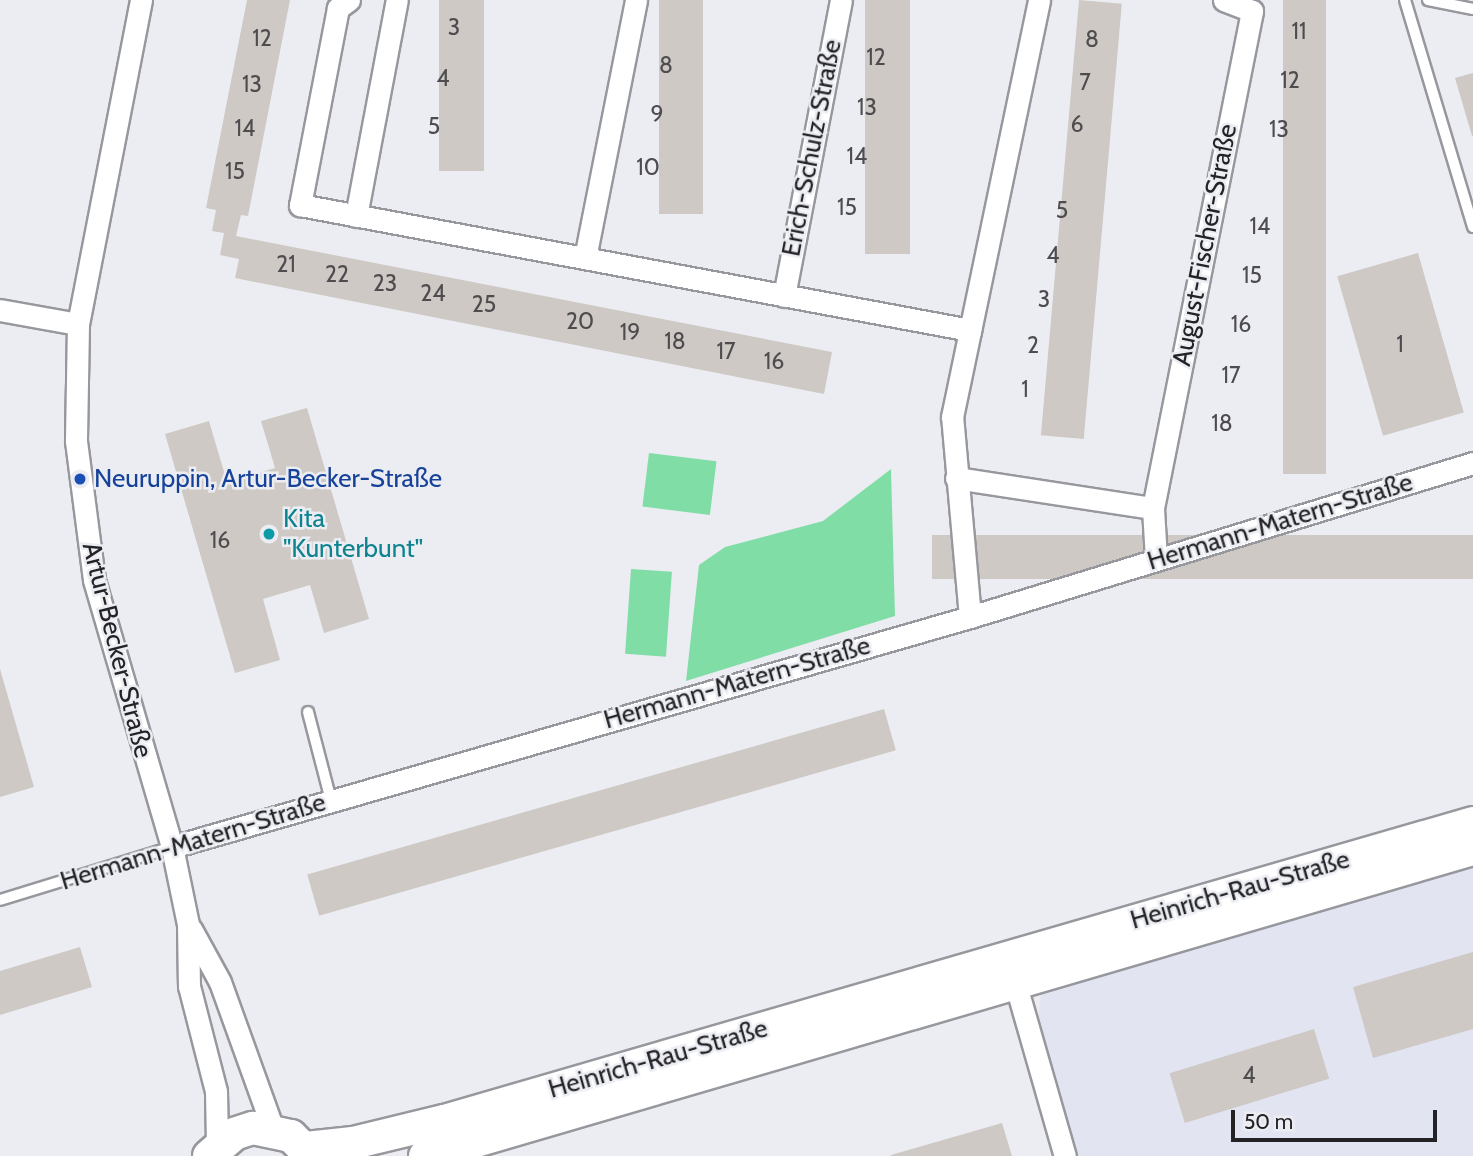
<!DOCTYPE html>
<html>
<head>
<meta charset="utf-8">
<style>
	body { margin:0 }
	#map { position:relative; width:1473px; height:1156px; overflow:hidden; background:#ecedf3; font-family:Cabin,sans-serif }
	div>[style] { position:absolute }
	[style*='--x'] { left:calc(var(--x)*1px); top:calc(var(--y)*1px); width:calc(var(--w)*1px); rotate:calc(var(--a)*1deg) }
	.built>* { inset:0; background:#e2e4f2 }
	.green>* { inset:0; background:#81dda6; transform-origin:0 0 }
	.building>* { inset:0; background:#cec9c4; transform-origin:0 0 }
	.roads { filter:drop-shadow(2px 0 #97989e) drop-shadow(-2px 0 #97989e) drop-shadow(0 2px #97989e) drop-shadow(0 -2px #97989e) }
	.lane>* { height:10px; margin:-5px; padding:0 5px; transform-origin:5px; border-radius:5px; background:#fff }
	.street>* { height:21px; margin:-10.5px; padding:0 10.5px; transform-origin:10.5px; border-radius:10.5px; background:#fff }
	.secondary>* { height:32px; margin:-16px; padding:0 16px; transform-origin:16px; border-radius:16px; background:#fff }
	.dots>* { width:19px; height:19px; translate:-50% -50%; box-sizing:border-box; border:4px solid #ecedf3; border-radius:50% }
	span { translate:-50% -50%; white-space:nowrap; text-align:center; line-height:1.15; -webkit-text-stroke:5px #ecedf3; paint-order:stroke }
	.number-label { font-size:23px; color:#4e4c4e }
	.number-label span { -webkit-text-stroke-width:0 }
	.street-label { font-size:26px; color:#232326 }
	.transit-label { font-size:26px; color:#164399 }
	.left { translate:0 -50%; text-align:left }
	.culture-label { font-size:26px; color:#0d838f }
	.scale { position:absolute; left:1231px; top:1110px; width:206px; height:32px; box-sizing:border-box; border:4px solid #232326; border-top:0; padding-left:9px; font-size:21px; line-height:24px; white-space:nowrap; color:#232326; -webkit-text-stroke:5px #ecedf3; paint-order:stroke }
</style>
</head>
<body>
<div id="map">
	<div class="built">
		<i style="clip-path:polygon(1473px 867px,1473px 1156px,1065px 1156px,1038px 1025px,1041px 990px)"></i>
	</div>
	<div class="green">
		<i style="left:649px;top:453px;width:68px;height:54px;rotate:7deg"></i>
		<i style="clip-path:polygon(891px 469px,895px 616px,686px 681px,699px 565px,725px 547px,823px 521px)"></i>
		<i style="left:631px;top:569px;width:41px;height:85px;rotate:4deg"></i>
	</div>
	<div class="building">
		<i style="clip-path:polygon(247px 0,290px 0,248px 216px,241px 215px,236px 236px,832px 352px,824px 394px,235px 278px,239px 259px,220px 255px,224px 233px,212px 231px,216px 210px,206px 208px)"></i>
		<i style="left:439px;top:0;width:45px;height:171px"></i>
		<i style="left:659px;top:0;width:44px;height:214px"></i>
		<i style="left:865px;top:0;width:45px;height:254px"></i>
		<i style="left:1079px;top:0;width:43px;height:437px;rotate:5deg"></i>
		<i style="left:1283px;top:0;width:43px;height:474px"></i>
		<i style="clip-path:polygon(1473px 73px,1473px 136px,1472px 136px,1455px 78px)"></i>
		<i style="left:1418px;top:253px;width:166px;height:84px;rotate:74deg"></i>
		<i style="clip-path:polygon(307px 408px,369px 619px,324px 633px,310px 585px,263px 599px,280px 660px,235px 673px,165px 434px,209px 421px,227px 482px,275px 468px,261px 421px)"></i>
		<i style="left:1473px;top:535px;width:44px;height:541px;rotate:90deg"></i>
		<i style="clip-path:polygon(0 669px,34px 787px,0 797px)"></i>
		<i style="left:884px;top:709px;width:43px;height:600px;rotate:74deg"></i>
		<i style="clip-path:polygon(80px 947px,92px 987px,0 1015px,0 971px)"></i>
		<i style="clip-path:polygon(1473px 952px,1473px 1029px,1373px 1058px,1353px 987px)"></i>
		<i style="left:1314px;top:1029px;width:52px;height:151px;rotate:73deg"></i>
		<i style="clip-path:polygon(1002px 1123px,1012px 1156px,891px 1156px,891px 1155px)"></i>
	</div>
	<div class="roads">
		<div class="lane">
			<i style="--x:1405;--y:0;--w:237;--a:73.3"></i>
			<i style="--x:1428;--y:0;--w:46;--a:11.3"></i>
			<i style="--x:308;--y:712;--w:91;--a:75.4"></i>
			<i style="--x:0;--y:900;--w:180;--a:-17.1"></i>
		</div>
		<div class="street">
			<i style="--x:141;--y:0;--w:330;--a:101"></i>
			<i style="--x:78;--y:324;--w:117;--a:91"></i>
			<i style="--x:76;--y:441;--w:140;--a:82.6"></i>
			<i style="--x:94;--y:580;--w:278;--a:73.7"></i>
			<i style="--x:172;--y:847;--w:79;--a:78.3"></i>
			<i style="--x:188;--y:924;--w:62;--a:89.1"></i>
			<i style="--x:189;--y:986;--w:108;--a:75.6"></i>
			<i style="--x:216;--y:1091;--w:54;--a:88.9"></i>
			<i style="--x:349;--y:0;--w:14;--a:144"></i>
			<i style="--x:338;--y:8;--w:201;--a:100.9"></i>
			<i style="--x:300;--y:205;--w:682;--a:10.57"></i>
			<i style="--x:356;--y:216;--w:220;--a:-79.3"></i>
			<i style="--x:585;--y:258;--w:263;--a:-78.8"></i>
			<i style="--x:784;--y:296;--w:301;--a:-79.1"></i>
			<i style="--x:0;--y:310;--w:79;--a:10.2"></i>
			<i style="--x:956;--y:478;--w:199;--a:8.7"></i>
			<i style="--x:1156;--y:559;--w:51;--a:-93.4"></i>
			<i style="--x:1153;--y:508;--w:507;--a:-78.73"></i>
			<i style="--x:1252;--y:11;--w:30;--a:-159"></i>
			<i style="--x:970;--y:617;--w:201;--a:-95.1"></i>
			<i style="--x:952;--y:417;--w:426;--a:-78.2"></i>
			<i style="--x:172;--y:847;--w:830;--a:-16.08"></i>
			<i style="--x:970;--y:617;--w:526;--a:-17.02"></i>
			<i style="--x:191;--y:929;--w:60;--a:61.3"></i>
			<i style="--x:220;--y:982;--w:156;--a:70.2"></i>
			<i style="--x:1015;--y:982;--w:181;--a:74"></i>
		</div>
		<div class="secondary">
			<i style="--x:306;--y:1148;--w:47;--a:-6.1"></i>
			<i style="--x:353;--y:1143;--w:94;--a:-13.6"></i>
			<i style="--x:444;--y:1121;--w:1071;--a:-16.15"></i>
			<i style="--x:209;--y:1156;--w:33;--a:-41"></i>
			<i style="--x:234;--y:1134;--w:20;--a:-18"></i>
			<i style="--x:253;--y:1128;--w:39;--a:12"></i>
			<i style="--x:291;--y:1136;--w:28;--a:45"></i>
			<i style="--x:425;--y:1156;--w:1092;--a:-16.33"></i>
		</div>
	</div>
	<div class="dots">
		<i style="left:80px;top:479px;background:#1a4fb4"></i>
		<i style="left:269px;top:534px;background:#0f9aa8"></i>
	</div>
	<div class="number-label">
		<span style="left:454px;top:27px">3</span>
		<span style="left:1299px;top:31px">11</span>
		<span style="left:262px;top:38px">12</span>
		<span style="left:1092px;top:39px">8</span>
		<span style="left:876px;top:57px">12</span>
		<span style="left:666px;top:65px">8</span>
		<span style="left:443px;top:78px">4</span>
		<span style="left:1290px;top:80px">12</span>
		<span style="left:1085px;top:82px">7</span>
		<span style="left:252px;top:84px">13</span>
		<span style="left:867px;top:107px">13</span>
		<span style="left:657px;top:114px">9</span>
		<span style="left:1077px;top:124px">6</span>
		<span style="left:434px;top:126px">5</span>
		<span style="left:245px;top:128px">14</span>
		<span style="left:1279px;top:129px">13</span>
		<span style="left:857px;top:156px">14</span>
		<span style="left:648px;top:167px">10</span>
		<span style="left:235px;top:171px">15</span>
		<span style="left:847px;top:207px">15</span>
		<span style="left:1062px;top:210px">5</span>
		<span style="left:1260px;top:226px">14</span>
		<span style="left:1053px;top:255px">4</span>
		<span style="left:286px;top:264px">21</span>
		<span style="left:337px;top:274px">22</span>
		<span style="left:1252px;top:275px">15</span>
		<span style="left:385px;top:283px">23</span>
		<span style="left:433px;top:293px">24</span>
		<span style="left:1044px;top:299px">3</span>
		<span style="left:484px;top:304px">25</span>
		<span style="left:580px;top:321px">20</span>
		<span style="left:1241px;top:324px">16</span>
		<span style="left:630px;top:332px">19</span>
		<span style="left:675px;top:341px">18</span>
		<span style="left:1400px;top:344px">1</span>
		<span style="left:1033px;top:345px">2</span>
		<span style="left:726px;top:351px">17</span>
		<span style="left:774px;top:361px">16</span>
		<span style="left:1231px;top:375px">17</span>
		<span style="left:1025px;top:389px">1</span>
		<span style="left:1222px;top:423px">18</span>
		<span style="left:220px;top:540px">16</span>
		<span style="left:1249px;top:1075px">4</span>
	</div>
	<div class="street-label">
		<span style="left:812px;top:148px;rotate:-79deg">Erich-Schulz-Straße</span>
		<span style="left:1205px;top:245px;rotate:-79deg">August-Fischer-Straße</span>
		<span style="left:1280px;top:522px;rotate:-17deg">Hermann-Matern-Straße</span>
		<span style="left:117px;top:650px;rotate:76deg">Artur-Becker-Straße</span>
		<span style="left:737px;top:683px;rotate:-16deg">Hermann-Matern-Straße</span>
		<span style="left:193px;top:842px;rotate:-17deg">Hermann-Matern-Straße</span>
		<span style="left:1240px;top:890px;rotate:-16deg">Heinrich-Rau-Straße</span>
		<span style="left:658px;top:1059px;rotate:-16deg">Heinrich-Rau-Straße</span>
	</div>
	<div class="transit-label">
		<span class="left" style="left:94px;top:479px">Neuruppin, Artur-Becker-Straße</span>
	</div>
	<div class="culture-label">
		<span class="left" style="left:283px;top:534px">Kita<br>"Kunterbunt"</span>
	</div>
	<div class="scale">50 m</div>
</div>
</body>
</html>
